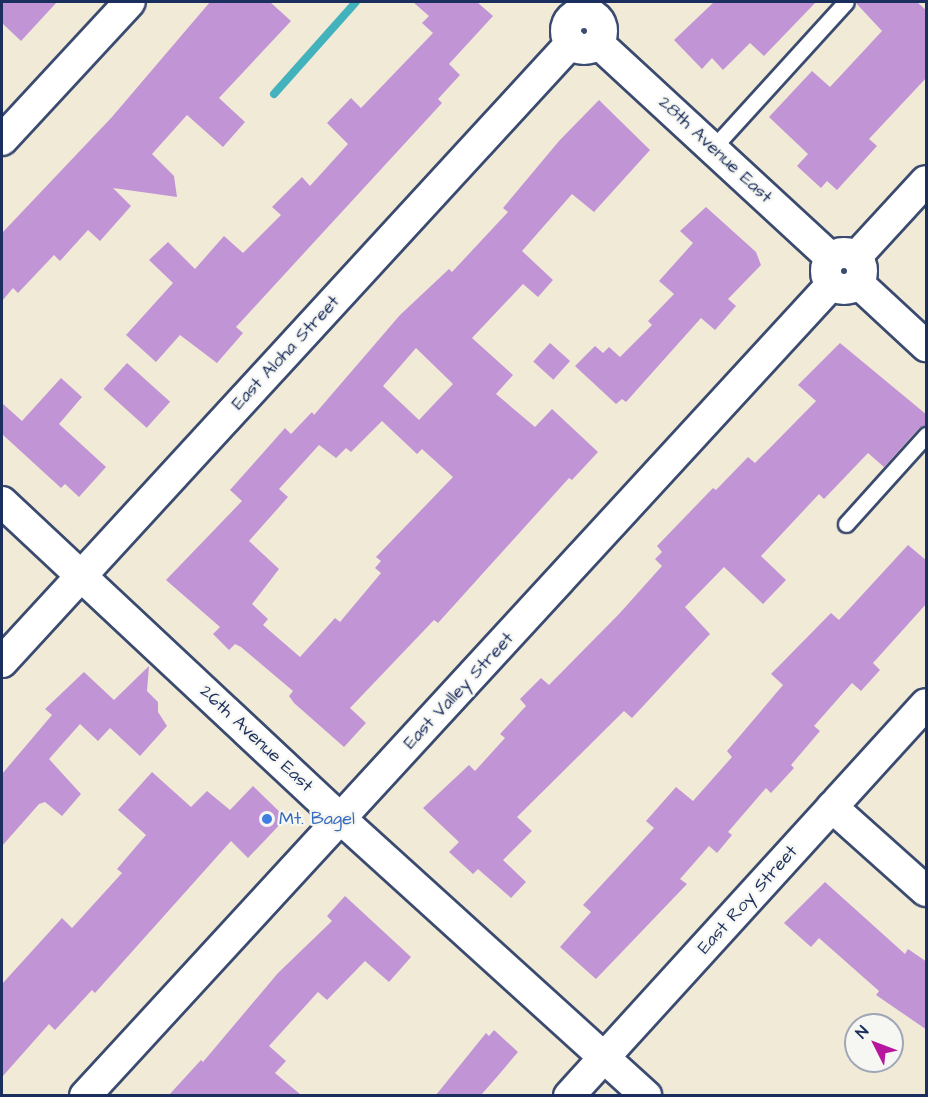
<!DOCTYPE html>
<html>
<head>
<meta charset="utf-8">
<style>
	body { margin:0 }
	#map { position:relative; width:928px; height:1097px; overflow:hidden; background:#f1ead7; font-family:"Architects Daughter",sans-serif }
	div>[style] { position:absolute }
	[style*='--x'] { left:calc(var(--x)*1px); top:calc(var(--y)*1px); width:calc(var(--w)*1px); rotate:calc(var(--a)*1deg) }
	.stream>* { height:8px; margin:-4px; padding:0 4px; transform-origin:4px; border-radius:4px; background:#42b2bc }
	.building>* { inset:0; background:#c195d5; transform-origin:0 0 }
	.roads { filter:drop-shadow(2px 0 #3b4b70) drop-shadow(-2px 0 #3b4b70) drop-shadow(0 2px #3b4b70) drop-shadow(0 -2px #3b4b70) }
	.lane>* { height:15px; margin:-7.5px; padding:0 7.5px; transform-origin:7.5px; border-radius:7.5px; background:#fff }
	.street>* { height:30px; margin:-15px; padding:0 15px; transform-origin:15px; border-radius:15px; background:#fff }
	.street>.ring { margin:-15px; padding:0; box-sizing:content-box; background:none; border:30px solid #fff; border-radius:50% }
	.dots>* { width:16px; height:16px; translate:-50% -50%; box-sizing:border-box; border:3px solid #f6f6f2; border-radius:50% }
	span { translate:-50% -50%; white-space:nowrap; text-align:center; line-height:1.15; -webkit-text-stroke:4.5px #f6f6f2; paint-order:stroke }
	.street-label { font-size:18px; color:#1b2f5e }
	.shop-label { font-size:18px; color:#366cbe }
	.left { translate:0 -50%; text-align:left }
	.frame { position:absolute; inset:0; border:3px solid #1b2f5e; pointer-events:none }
	.north { position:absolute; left:844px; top:1013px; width:60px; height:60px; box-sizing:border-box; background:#f6f6f2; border:2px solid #9ea6b7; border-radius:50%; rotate:312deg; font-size:16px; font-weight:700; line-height:24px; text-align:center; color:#1b2f5e }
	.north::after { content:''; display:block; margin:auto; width:21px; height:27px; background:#b5179e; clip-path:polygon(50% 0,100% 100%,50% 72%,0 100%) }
</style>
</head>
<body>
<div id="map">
	<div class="stream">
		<i style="--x:274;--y:94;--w:123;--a:-48.3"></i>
	</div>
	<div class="building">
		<i style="clip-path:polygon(2px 2px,57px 2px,21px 41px,2px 23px)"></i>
		<i style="clip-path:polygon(210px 2px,270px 2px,291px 21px,219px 98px,245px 122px,223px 147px,187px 115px,152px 154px,174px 176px,177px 197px,113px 188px,131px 206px,100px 241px,88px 230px,60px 261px,54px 255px,18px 293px,13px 288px,2px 301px,2px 233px,112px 117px)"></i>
		<i style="clip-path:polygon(413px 2px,477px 2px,493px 16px,449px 64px,460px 75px,438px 99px,442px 103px,236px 327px,243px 333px,217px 363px,180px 335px,156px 362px,126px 335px,173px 283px,149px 260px,168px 242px,195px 269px,224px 236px,243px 253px,281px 215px,272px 207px,302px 177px,310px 186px,348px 144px,327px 123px,351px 98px,361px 108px,433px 33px,422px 23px,429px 16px)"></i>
		<i style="clip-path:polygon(714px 2px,816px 2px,764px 56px,750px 43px,723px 70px,712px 58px,702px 69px,674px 40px)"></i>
		<i style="clip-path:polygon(855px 2px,917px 2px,927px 11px,927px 77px,869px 139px,877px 146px,837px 190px,827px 181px,821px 188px,797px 166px,808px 154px,769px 117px,812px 71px,830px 87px,882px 31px)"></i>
		<i style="clip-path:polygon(evenodd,599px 100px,650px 150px,594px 212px,572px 194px,522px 251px,553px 280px,538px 297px,523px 284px,472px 338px,513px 375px,496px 394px,535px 427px,552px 409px,598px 452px,572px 480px,569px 478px,438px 623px,434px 620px,350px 708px,366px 723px,344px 747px,294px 703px,289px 696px,293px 691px,241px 647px,235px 644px,229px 650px,213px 634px,220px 627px,166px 580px,242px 501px,230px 490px,285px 428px,291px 434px,312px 412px,314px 415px,400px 315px,449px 269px,452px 272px,508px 212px,503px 208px,559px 141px,599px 100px,416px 348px,453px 384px,419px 420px,383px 386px,416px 348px,599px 100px,382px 421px,417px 454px,422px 449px,453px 477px,376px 557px,381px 561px,375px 568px,381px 573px,340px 622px,335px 618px,300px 657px,263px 625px,268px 619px,252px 604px,279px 569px,249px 541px,288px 497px,279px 489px,319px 445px,336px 458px,346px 448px,351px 452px,382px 421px)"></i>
		<i style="clip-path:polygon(706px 207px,756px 252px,761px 265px,728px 299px,736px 306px,715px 330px,701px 318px,626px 402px,622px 399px,616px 404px,575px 366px,595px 346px,603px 353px,609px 347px,620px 357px,652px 325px,648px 321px,674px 294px,659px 281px,693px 243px,680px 231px)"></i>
		<i style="left:550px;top:343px;width:27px;height:25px;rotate:42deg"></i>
		<i style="clip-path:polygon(840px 343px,927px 415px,927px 425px,919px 428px,884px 467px,868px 453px,824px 499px,819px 494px,761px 556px,786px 580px,763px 604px,724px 567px,685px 607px,710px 634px,632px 718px,624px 711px,517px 817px,532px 831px,503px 860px,526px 882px,511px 898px,478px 869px,473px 874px,449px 852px,459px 842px,423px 808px,469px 765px,475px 771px,505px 738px,500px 734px,526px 706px,520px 699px,541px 678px,549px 685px,619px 614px,662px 566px,655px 559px,662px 552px,657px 546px,713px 488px,716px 490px,748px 457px,755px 463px,816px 401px,798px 385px)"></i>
		<i style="left:127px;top:363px;width:58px;height:35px;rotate:42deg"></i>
		<i style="clip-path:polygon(61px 378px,82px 397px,59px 424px,106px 467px,79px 497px,65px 484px,61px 488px,2px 434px,2px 403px,22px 421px)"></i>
		<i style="clip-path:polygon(908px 545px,927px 561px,927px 603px,873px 663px,880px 670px,861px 691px,852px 683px,814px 726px,820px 731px,791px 765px,794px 768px,771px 793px,766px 788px,728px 832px,732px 835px,717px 853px,709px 846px,680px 879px,687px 884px,596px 979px,560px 947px,591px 912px,583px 905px,654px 828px,646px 821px,676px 787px,693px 801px,732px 757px,727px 751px,783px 685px,771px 674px,831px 613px,839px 620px)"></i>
		<i style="clip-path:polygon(149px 666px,147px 691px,158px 702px,158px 712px,167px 726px,140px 756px,110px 728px,98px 741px,80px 724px,49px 759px,81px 794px,62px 816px,45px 802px,39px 804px,2px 846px,2px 774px,52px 715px,45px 709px,84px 672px,114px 700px)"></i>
		<i style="clip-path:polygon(152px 772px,191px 807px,207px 791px,230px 810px,253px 786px,286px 818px,248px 858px,231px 841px,95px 993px,92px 990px,55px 1030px,49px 1024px,2px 1077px,2px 984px,62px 918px,72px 928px,122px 873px,117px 869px,146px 835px,118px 810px)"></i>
		<i style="clip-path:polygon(825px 882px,905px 954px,908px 949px,927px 962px,927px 1030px,876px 995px,879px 991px,819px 938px,811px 947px,784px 923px)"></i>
		<i style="clip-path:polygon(345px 896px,411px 957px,389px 982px,365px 961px,327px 1000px,318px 992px,269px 1046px,286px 1061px,275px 1073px,301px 1095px,169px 1095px,201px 1060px,203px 1062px,278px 973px,332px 921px,327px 916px)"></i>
		<i style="clip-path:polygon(494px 1030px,518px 1052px,496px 1078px,481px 1095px,436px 1095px,486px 1033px,489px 1036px)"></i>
	</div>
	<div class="roads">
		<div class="lane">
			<i style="--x:713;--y:148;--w:197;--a:-47.7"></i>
			<i style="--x:846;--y:524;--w:120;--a:-48"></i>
		</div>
		<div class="street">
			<i class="ring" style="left:566px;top:13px;width:6px;height:6px"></i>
			<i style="--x:598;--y:43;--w:317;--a:42.7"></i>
			<i style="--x:2;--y:140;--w:188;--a:-47.2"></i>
			<i class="ring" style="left:826px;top:253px;width:6px;height:6px"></i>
			<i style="--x:856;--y:257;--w:103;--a:-47.4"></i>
			<i style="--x:858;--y:283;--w:93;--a:42.8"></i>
			<i style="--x:2;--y:502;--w:464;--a:43.1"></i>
			<i style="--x:341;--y:819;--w:412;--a:42.2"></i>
			<i style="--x:2;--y:662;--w:841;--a:-47.41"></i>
			<i style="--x:832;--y:807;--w:126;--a:41.8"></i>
			<i style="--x:85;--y:1096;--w:1102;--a:-47.39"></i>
			<i style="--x:569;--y:1096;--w:530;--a:-47.68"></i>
		</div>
	</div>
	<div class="dots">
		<i style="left:267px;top:819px;background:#3f7fe0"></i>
	</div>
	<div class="street-label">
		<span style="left:715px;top:150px;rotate:43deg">28th Avenue East</span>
		<span style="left:286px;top:353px;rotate:-47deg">East Aloha Street</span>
		<span style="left:459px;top:691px;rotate:-47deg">East Valley Street</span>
		<span style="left:256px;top:739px;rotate:43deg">26th Avenue East</span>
		<span style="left:748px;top:900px;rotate:-48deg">East Roy Street</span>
	</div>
	<div class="shop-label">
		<span class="left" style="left:279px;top:819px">Mt. Bagel</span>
	</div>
	<div class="frame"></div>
	<div class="north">N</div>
</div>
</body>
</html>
